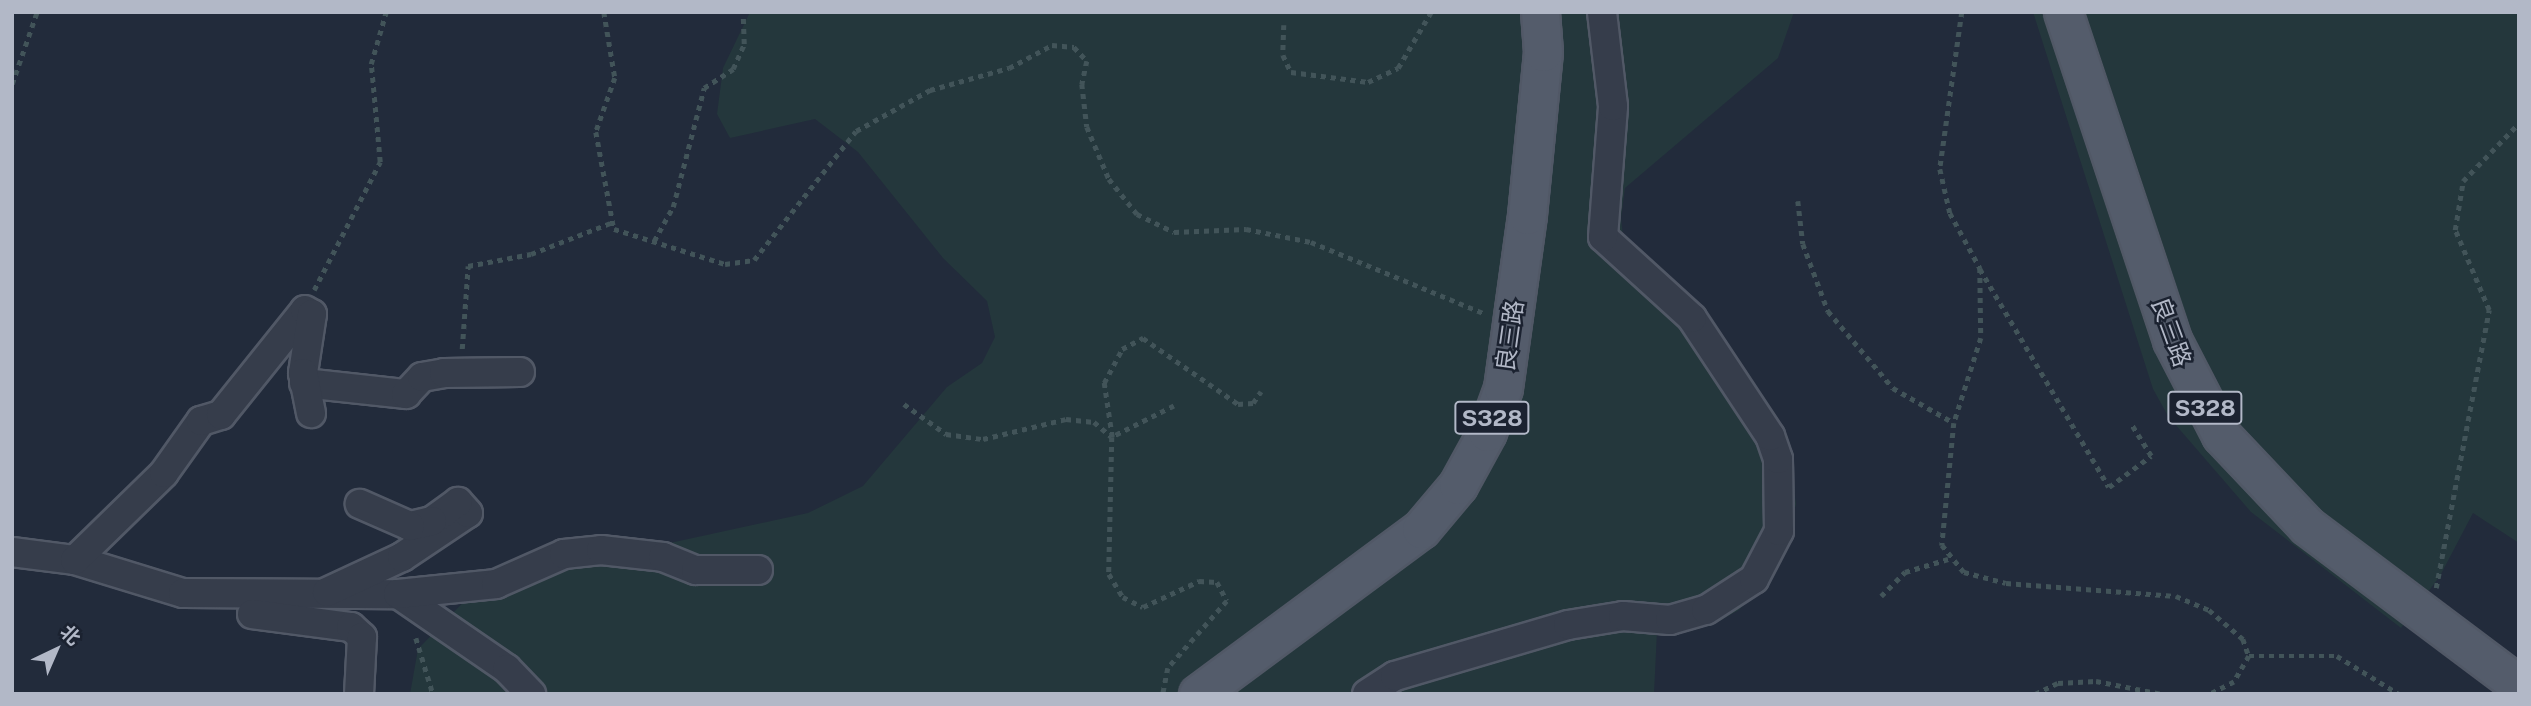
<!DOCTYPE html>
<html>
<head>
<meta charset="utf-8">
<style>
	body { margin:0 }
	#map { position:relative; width:2531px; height:706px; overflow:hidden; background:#222b3b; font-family:"Public Sans","Noto Sans SC",sans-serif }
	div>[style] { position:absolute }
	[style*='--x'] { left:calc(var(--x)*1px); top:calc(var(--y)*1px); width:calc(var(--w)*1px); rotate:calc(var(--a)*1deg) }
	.green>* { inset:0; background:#24373c }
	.path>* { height:4.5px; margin-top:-2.25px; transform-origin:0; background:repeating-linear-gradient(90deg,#425459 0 5px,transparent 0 10px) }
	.roads { filter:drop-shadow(2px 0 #515866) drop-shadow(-2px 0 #515866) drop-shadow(0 2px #515866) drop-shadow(0 -2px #515866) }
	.minor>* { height:28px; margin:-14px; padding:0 14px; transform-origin:14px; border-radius:14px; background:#363d4b }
	.major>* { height:37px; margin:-18.5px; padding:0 18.5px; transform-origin:18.5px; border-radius:18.5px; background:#545c6b }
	span { translate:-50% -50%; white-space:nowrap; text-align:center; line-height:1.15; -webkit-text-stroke:5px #1b2230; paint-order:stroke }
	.shield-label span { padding:2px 5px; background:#1b2230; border:2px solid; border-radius:5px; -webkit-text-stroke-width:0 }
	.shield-label { font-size:23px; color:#b2b8c7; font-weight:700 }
	.street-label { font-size:24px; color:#b2b8c7 }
	.frame { position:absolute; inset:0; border:14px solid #b2b8c7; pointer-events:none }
	.north { position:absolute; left:21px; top:615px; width:70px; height:70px; -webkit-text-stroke:5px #1b2230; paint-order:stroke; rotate:44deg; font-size:19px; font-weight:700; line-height:28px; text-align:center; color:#b2b8c7 }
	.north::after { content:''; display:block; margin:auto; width:24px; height:32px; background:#b2b8c7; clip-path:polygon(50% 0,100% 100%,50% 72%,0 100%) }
</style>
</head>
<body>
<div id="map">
	<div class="green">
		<i style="clip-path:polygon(750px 12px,1794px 12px,1778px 58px,1625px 188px,1621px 218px,1623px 236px,1636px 252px,1712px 321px,1787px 436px,1796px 504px,1782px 560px,1739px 610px,1710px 626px,1657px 631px,1654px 694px,410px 694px,418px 649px,481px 584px,808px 513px,863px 486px,947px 387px,982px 363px,995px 337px,987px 301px,943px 258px,858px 152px,815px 119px,730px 138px,717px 114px,723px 68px)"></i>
		<i style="clip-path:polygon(2033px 12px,2519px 12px,2519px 543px,2473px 513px,2440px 576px,2401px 628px,2251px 512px,2168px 416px,2153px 389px)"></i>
	</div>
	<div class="path">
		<i style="--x:604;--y:12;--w:67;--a:80.5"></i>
		<i style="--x:615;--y:78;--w:57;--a:109.4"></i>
		<i style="--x:596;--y:132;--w:99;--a:79.5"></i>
		<i style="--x:614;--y:229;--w:116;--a:17.5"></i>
		<i style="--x:725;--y:264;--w:29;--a:-8"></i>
		<i style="--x:754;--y:260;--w:164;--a:-51.7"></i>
		<i style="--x:856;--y:131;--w:85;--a:-29"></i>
		<i style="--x:930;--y:90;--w:82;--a:-15.6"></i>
		<i style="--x:1009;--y:68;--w:49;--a:-28.1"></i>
		<i style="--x:1052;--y:45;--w:22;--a:5"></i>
		<i style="--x:1074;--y:47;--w:19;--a:47"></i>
		<i style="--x:1087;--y:61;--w:24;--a:102"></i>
		<i style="--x:1082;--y:84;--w:43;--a:83.4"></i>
		<i style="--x:1087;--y:127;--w:56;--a:67.1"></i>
		<i style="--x:1109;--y:179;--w:45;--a:51.3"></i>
		<i style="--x:1137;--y:214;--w:41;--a:25.9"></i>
		<i style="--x:1174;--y:232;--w:72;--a:-2.4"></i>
		<i style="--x:1246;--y:229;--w:66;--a:11.3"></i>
		<i style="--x:1311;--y:242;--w:189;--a:22.4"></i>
		<i style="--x:1962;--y:12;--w:159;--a:98"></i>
		<i style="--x:1940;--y:169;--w:45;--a:77.2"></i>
		<i style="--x:1950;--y:213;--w:63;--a:61.4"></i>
		<i style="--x:1980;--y:268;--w:70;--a:89.2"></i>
		<i style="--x:1981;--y:338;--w:89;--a:107.6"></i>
		<i style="--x:1954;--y:423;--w:123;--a:95.6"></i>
		<i style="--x:1942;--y:545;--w:35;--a:51"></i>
		<i style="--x:1964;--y:572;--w:43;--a:14.7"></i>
		<i style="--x:2006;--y:583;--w:170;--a:4.4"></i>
		<i style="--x:2176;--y:596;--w:36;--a:23"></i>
		<i style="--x:2209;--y:610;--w:45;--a:40.5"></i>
		<i style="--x:2243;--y:639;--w:18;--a:71"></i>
		<i style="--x:2249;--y:656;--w:30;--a:120"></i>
		<i style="--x:2234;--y:682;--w:27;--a:153"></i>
		<i style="--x:1284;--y:25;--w:30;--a:92"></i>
		<i style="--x:1283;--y:55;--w:19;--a:65"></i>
		<i style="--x:1291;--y:72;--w:78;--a:7.4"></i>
		<i style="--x:1368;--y:82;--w:33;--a:-25"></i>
		<i style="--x:1398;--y:68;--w:65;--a:-59.5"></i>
		<i style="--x:12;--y:84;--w:76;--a:-70.9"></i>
		<i style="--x:1798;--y:201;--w:43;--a:83.4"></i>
		<i style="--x:1803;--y:244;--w:72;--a:69.5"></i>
		<i style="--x:1828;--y:311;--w:101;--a:49.8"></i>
		<i style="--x:1893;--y:388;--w:70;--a:29.8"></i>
		<i style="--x:654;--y:241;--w:39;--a:-61"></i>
		<i style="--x:673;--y:207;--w:123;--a:-75.4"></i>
		<i style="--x:704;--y:88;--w:35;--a:-33"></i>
		<i style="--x:733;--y:69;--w:27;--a:-66"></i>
		<i style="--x:744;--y:44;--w:32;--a:-92"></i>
		<i style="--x:1980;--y:269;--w:253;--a:59.4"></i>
		<i style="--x:2109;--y:487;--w:52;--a:-36.4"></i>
		<i style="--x:2151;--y:456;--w:36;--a:-122"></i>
		<i style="--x:314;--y:290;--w:144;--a:-62.7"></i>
		<i style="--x:380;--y:162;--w:98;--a:-95.2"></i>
		<i style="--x:371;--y:64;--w:54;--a:-73.9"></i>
		<i style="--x:462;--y:349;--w:83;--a:-85.9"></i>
		<i style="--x:468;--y:266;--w:64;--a:-10.8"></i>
		<i style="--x:531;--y:254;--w:88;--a:-21.3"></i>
		<i style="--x:904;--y:404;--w:52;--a:35.5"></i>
		<i style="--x:946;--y:434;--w:37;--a:8"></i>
		<i style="--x:983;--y:439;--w:85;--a:-13.5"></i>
		<i style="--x:1066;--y:419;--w:28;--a:6"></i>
		<i style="--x:1094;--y:422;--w:23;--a:40"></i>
		<i style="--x:1112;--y:437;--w:137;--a:91.3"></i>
		<i style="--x:1109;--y:574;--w:27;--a:59"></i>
		<i style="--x:1123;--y:597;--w:22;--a:27"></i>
		<i style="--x:1143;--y:607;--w:62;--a:-24.9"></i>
		<i style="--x:1199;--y:581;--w:18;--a:3"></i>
		<i style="--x:1217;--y:582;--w:21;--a:62"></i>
		<i style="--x:1227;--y:601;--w:89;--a:131.4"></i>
		<i style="--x:1168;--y:668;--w:26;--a:101"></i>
		<i style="--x:1174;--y:406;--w:69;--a:153.4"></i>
		<i style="--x:1112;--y:437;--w:55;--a:-98.4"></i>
		<i style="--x:1104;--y:383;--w:38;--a:-62"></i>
		<i style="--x:1122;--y:349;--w:24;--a:-28"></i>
		<i style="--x:1143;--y:338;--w:116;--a:34.8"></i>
		<i style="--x:1238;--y:404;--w:15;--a:-4"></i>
		<i style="--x:1253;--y:403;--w:14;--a:-56"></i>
		<i style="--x:2436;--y:588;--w:283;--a:-79.2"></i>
		<i style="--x:2489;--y:310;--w:87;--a:-113"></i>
		<i style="--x:2455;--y:230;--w:50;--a:-80.7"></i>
		<i style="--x:2463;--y:181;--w:81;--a:-46"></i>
		<i style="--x:1881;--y:596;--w:34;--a:-45"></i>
		<i style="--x:1905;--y:572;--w:45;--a:-16.8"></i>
		<i style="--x:416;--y:638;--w:59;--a:73.1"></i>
		<i style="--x:2249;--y:656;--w:88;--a:0"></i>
		<i style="--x:2337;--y:656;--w:73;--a:31.5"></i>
		<i style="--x:2035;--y:694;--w:25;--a:-26"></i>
		<i style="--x:2058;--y:683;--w:38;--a:-3"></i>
		<i style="--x:2096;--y:681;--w:67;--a:11.1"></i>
	</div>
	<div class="roads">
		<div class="minor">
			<i style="--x:304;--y:383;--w:103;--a:6.2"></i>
			<i style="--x:406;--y:394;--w:23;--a:-47"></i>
			<i style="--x:422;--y:377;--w:22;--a:-10"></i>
			<i style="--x:444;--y:373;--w:76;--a:-0.8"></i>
			<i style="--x:12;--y:552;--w:64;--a:7.2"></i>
			<i style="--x:75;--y:560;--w:113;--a:17"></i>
			<i style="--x:183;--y:593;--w:215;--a:0.3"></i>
			<i style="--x:398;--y:594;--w:132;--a:34.5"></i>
			<i style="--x:507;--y:669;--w:35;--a:46"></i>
			<i style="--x:75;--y:560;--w:124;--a:-44.3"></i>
			<i style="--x:164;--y:473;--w:64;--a:-54.6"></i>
			<i style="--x:201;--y:421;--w:21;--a:-17"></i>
			<i style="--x:221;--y:415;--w:134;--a:-51.3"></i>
			<i style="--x:305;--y:310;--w:8;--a:30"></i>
			<i style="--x:312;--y:314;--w:60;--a:98.7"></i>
			<i style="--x:303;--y:373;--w:41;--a:78.7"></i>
			<i style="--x:327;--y:592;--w:83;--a:-25"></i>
			<i style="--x:402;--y:557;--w:79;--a:-33.7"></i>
			<i style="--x:468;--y:513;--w:15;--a:-132"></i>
			<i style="--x:458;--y:502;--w:32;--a:144"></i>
			<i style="--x:432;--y:521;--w:23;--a:167"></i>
			<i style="--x:410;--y:526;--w:55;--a:-156.3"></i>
			<i style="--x:398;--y:594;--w:99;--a:-5.8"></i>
			<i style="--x:496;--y:584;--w:74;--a:-23.8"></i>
			<i style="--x:564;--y:554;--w:37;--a:-6"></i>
			<i style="--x:601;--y:550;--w:62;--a:6.4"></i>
			<i style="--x:663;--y:557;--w:35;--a:22"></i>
			<i style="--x:696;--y:570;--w:62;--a:0"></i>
			<i style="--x:252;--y:614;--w:100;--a:7.5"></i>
			<i style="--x:351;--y:627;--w:15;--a:42"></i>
			<i style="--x:362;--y:637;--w:57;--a:93"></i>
			<i style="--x:1367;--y:694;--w:33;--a:-33"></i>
			<i style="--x:1395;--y:676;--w:180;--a:-16.4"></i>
			<i style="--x:1568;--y:625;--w:56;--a:-9.3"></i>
			<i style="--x:1623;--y:616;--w:47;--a:4.9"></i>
			<i style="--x:1670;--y:620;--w:37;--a:-16"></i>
			<i style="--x:1706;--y:610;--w:57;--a:-32.9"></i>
			<i style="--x:1754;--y:579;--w:54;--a:-62.5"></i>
			<i style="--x:1779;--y:531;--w:72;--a:-90.8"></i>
			<i style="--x:1778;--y:459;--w:24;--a:-109"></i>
			<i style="--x:1770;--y:436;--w:141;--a:-123.5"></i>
			<i style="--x:1692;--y:318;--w:120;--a:-137.7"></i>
			<i style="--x:1603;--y:237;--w:131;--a:-85.6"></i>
			<i style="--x:1613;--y:106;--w:95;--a:-96.7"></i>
		</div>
		<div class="major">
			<i style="--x:2063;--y:12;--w:346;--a:71.6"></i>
			<i style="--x:2172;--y:340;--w:107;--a:62.7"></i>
			<i style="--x:2221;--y:435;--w:125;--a:46.6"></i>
			<i style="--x:2307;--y:526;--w:265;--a:36.9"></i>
			<i style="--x:1198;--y:694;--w:277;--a:-36.5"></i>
			<i style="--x:1421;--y:529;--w:57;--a:-49.9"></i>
			<i style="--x:1458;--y:485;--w:60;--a:-61.3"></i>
			<i style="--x:1487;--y:432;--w:47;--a:-70"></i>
			<i style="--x:1503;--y:388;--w:175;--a:-82.1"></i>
			<i style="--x:1527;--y:215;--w:164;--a:-84.4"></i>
			<i style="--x:1543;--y:52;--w:40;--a:-94.3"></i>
		</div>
	</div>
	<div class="shield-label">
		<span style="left:2205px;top:408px">S328</span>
		<span style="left:1492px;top:418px">S328</span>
	</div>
	<div class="street-label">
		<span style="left:2171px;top:332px;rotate:70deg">良三路</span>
		<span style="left:1510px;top:336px;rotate:-82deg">良三路</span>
	</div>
	<div class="frame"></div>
	<div class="north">北</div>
</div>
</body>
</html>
